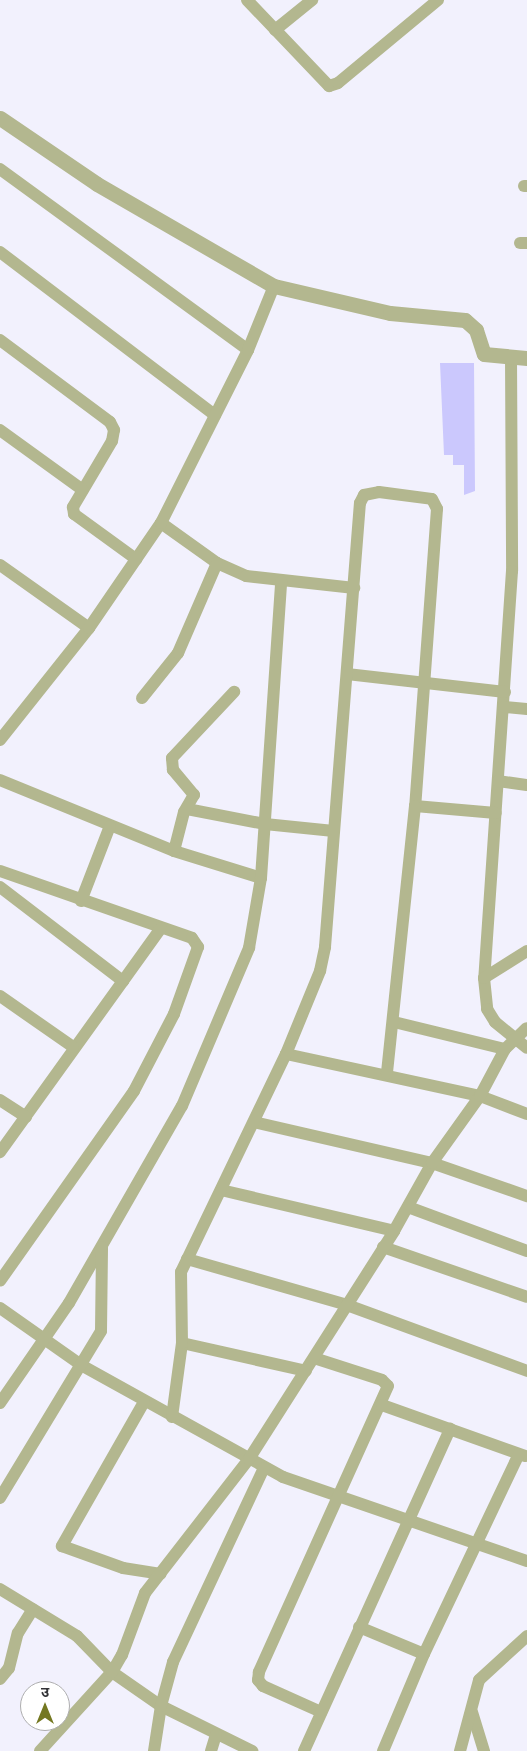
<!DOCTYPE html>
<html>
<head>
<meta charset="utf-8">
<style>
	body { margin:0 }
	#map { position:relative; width:527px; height:1751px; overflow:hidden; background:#f2f1fd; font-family:"Archivo Narrow","Noto Sans Devanagari",sans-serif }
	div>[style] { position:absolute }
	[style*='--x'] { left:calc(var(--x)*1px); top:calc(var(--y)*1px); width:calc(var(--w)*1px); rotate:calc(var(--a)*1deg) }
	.building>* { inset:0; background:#cbc8fd }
	.minor>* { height:12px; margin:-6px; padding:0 6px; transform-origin:6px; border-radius:6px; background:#b3b78f }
	.tertiary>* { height:15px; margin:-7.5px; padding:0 7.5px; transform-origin:7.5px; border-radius:7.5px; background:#b3b78f }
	span { translate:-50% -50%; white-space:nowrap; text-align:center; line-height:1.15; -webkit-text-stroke:4px #fff; paint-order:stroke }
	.north { position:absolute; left:20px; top:1681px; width:50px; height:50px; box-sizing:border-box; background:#fff; border:1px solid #aeaeaf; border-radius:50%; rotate:0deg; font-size:14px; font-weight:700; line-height:20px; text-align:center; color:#343438 }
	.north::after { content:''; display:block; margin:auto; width:18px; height:22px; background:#747821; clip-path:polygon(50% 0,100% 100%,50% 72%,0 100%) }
</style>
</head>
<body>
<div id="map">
	<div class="building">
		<i style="clip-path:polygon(440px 363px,474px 363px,475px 491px,464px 495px,464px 465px,453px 465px,453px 455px,444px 455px)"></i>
	</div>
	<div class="minor">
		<i style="--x:247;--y:0;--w:119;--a:46.4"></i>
		<i style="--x:329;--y:86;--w:9;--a:-18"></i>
		<i style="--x:338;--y:83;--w:130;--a:-39.7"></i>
		<i style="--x:275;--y:30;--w:48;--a:-39"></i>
		<i style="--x:0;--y:169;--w:307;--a:36.1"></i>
		<i style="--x:524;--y:186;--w:3;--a:0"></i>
		<i style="--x:520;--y:243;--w:7;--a:0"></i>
		<i style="--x:0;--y:252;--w:270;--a:37.2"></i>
		<i style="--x:0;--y:340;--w:137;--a:36.7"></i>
		<i style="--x:110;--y:422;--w:9;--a:63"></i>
		<i style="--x:114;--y:430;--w:11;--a:100"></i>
		<i style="--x:112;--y:441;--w:77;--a:120.6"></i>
		<i style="--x:73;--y:507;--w:7;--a:82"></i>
		<i style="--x:74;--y:514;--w:77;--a:36"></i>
		<i style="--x:511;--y:357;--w:214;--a:89.7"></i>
		<i style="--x:512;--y:571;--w:408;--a:93.9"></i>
		<i style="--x:484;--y:978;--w:31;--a:84"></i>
		<i style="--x:487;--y:1009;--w:15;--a:58"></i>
		<i style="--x:495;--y:1022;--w:41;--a:39.1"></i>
		<i style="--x:0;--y:430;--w:102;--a:35.9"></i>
		<i style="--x:161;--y:523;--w:69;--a:35.5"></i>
		<i style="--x:217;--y:563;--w:32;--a:24"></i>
		<i style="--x:246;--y:576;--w:109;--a:6.3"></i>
		<i style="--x:0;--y:565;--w:109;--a:35.3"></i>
		<i style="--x:347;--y:674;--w:159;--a:6.5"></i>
		<i style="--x:142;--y:698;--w:58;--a:-51.3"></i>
		<i style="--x:178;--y:653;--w:98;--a:-66.6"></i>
		<i style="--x:504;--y:707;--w:23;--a:5"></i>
		<i style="--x:0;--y:740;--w:143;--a:-51.5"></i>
		<i style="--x:89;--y:628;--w:127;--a:-55.6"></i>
		<i style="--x:161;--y:523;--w:194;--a:-63.3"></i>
		<i style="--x:248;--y:350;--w:69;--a:-67.9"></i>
		<i style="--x:0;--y:780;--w:188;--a:22.2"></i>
		<i style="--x:174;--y:851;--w:91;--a:17.2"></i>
		<i style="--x:498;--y:781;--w:29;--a:8"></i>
		<i style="--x:415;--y:806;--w:81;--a:4.9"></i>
		<i style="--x:187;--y:809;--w:79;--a:10.9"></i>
		<i style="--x:265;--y:824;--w:69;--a:5.8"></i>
		<i style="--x:174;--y:851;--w:40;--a:-75.6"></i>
		<i style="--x:184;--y:812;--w:20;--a:-60"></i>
		<i style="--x:194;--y:795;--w:33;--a:-130"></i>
		<i style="--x:173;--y:770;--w:12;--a:-95"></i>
		<i style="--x:172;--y:758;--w:91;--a:-46.8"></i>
		<i style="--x:0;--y:871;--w:203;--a:19.2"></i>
		<i style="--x:192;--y:938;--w:11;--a:56"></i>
		<i style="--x:198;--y:947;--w:71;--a:109.7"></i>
		<i style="--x:174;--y:1014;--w:87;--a:117.5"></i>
		<i style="--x:134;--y:1091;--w:232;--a:125.2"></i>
		<i style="--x:0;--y:887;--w:155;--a:37.4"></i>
		<i style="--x:123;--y:981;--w:211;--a:125.7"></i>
		<i style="--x:81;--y:901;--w:80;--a:-68.9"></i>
		<i style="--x:484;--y:978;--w:51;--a:-32.1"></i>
		<i style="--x:123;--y:981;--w:65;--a:-54.4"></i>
		<i style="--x:0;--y:996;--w:89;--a:34.9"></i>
		<i style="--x:394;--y:1022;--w:114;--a:13.7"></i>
		<i style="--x:286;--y:1054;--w:198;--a:12.2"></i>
		<i style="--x:480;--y:1096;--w:50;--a:21"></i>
		<i style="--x:0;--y:1100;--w:31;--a:33"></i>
		<i style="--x:254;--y:1122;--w:183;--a:13"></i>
		<i style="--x:432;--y:1163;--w:101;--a:19.2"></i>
		<i style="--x:221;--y:1190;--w:178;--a:13.3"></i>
		<i style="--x:408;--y:1207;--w:127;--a:20.3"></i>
		<i style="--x:383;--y:1247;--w:152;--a:19.1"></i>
		<i style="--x:187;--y:1259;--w:166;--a:16"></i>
		<i style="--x:347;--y:1305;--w:192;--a:20.1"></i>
		<i style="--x:0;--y:1308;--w:99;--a:35.1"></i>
		<i style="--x:81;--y:1365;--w:231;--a:29"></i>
		<i style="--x:283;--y:1477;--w:258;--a:19"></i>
		<i style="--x:182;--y:1343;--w:127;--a:12.7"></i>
		<i style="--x:314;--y:1358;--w:71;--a:17.9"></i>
		<i style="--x:382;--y:1380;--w:8;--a:45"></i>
		<i style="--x:388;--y:1386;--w:314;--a:114.3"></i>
		<i style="--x:259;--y:1672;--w:8;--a:97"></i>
		<i style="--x:258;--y:1680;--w:8;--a:50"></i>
		<i style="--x:263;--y:1686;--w:64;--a:24.1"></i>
		<i style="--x:144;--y:1402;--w:166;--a:119.7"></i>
		<i style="--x:62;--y:1546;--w:65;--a:19.8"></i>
		<i style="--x:123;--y:1568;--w:38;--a:9"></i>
		<i style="--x:0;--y:1403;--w:121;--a:-55.4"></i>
		<i style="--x:69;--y:1303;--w:227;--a:-60.2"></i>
		<i style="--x:182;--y:1106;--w:172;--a:-67"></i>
		<i style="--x:249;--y:948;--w:71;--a:-80.3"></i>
		<i style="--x:261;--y:878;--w:297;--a:-86.1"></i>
		<i style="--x:382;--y:1405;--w:152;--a:19.6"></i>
		<i style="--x:172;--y:1417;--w:75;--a:-82.3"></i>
		<i style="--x:182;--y:1343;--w:71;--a:-90.8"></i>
		<i style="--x:181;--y:1272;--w:242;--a:-64.3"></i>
		<i style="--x:286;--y:1054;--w:90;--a:-67.7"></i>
		<i style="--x:320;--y:971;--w:25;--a:-78"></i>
		<i style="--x:325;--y:947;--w:445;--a:-85.5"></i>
		<i style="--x:360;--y:503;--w:9;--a:-63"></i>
		<i style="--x:364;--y:495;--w:15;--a:-11"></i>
		<i style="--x:379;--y:492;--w:53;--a:7.5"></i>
		<i style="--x:432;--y:499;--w:11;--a:63"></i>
		<i style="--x:437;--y:509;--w:298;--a:94.2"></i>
		<i style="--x:415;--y:806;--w:269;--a:96"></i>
		<i style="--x:0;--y:1498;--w:195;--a:-58.8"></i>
		<i style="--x:101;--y:1331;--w:84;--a:-89.3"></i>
		<i style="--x:0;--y:1589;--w:90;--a:31.4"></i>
		<i style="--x:77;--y:1636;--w:50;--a:45.8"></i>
		<i style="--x:112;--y:1672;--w:60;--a:34.8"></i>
		<i style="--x:161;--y:1706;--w:102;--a:26.3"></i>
		<i style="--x:359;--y:1627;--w:70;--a:22.6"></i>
		<i style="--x:0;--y:1679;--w:14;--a:-51"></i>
		<i style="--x:9;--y:1668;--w:36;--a:-76"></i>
		<i style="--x:18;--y:1633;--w:28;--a:-58"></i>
		<i style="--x:472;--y:1712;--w:41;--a:72.9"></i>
		<i style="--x:40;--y:1751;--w:107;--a:-47.7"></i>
		<i style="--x:112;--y:1672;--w:20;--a:-60"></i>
		<i style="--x:122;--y:1655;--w:66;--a:-69.6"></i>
		<i style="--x:145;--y:1593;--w:170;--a:-52.2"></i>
		<i style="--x:249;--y:1459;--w:270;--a:-57.5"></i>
		<i style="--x:394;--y:1231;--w:78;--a:-60.8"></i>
		<i style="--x:432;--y:1163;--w:82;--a:-54.4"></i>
		<i style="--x:480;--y:1096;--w:53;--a:-62"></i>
		<i style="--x:505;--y:1049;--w:30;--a:-44"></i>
		<i style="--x:154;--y:1751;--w:46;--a:-81.2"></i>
		<i style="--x:161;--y:1706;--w:46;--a:-74.7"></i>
		<i style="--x:173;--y:1662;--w:214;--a:-64.9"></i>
		<i style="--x:211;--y:1751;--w:17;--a:-73"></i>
		<i style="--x:304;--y:1751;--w:354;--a:-65.6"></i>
		<i style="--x:383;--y:1751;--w:105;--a:-67.1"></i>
		<i style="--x:424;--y:1654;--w:221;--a:-64.6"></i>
		<i style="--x:460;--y:1751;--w:73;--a:-75"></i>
		<i style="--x:479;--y:1680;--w:65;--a:-42.5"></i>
	</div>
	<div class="tertiary">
		<i style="--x:0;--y:118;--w:117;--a:34.2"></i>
		<i style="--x:97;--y:184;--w:204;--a:30"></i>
		<i style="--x:274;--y:286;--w:119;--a:13.1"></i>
		<i style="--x:390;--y:313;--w:75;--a:5.3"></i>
		<i style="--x:465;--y:320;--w:15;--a:42"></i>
		<i style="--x:476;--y:330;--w:25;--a:72"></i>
		<i style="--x:484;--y:354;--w:43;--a:5.3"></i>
	</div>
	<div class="north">उ</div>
</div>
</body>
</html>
